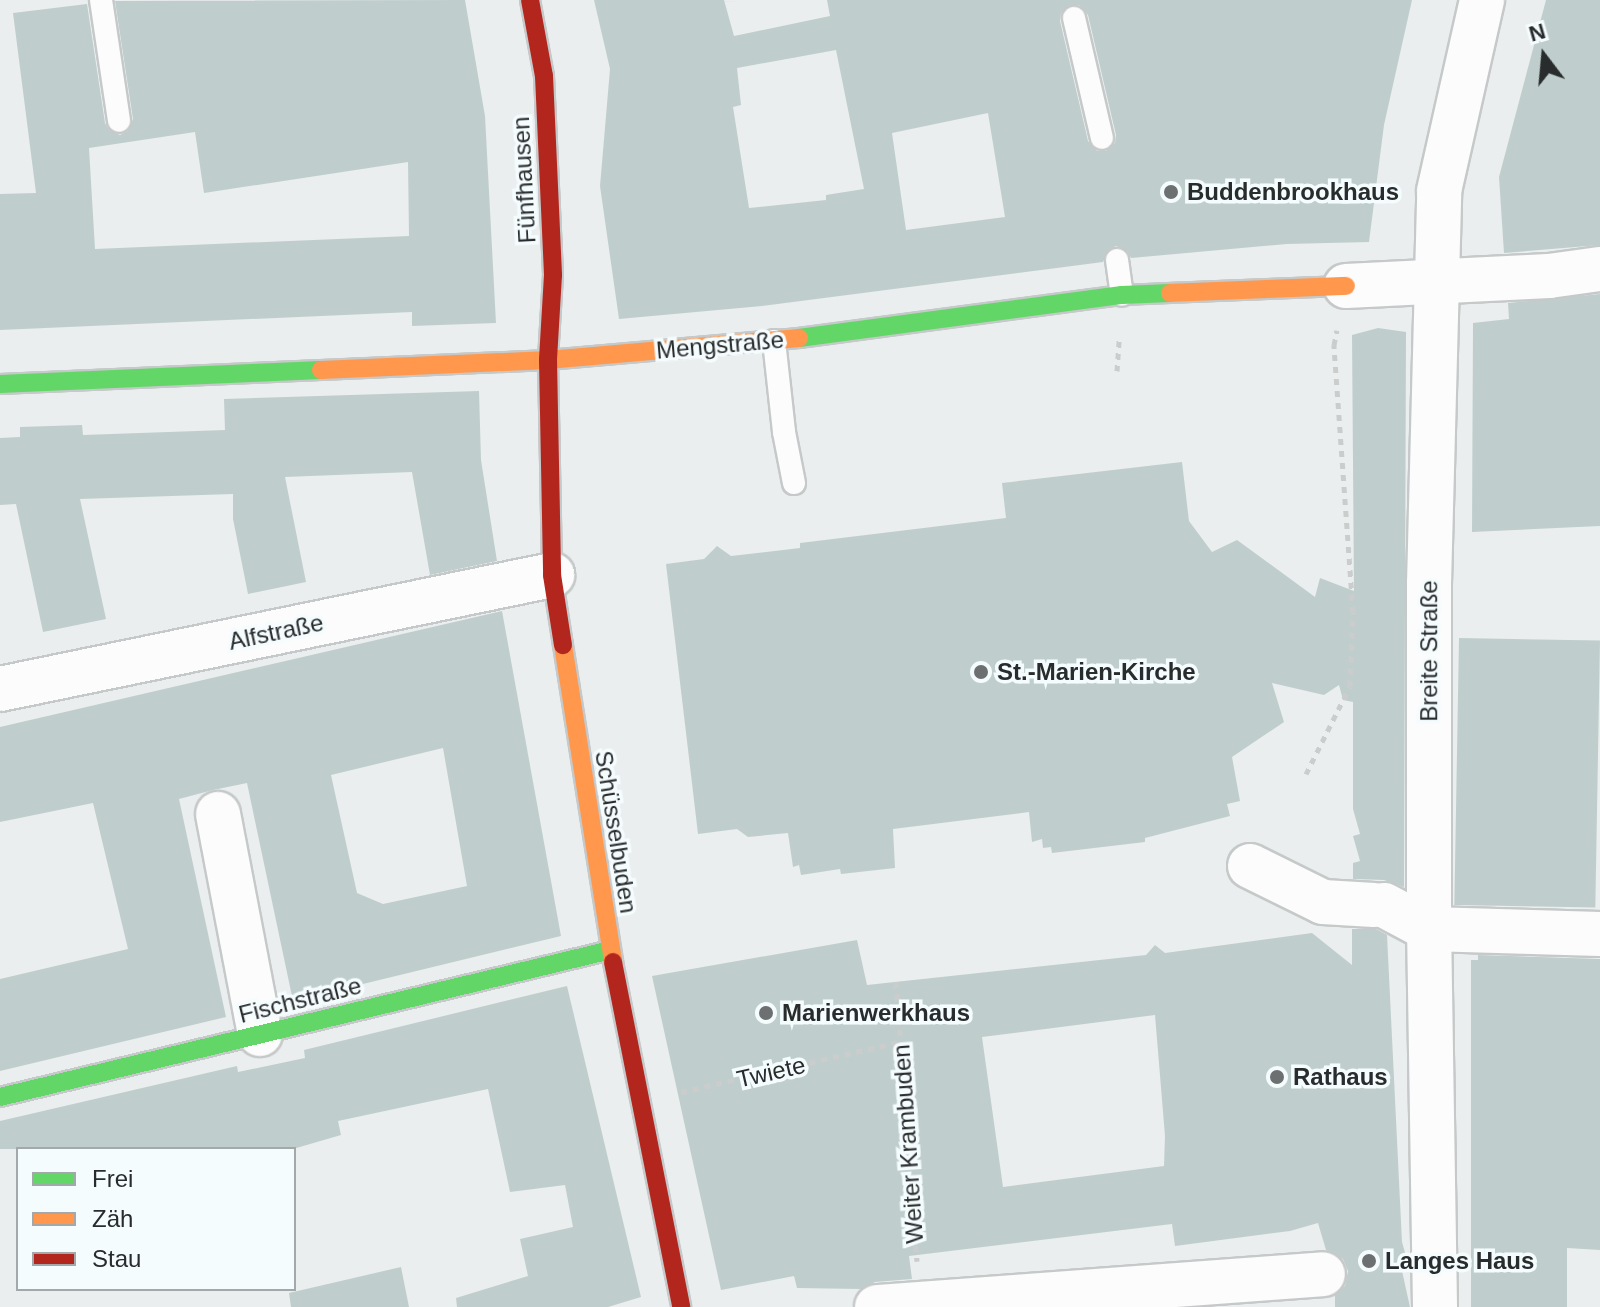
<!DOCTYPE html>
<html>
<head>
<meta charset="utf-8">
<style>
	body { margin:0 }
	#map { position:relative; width:1600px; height:1307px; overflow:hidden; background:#eaeeee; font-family:Arial,sans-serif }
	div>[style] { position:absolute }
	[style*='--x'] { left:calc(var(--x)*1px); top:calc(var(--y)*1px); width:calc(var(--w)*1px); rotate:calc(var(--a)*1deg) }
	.building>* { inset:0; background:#bfcecc; transform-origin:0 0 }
	.path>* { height:5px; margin-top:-2.5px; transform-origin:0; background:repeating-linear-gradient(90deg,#cbcdcd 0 6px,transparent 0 12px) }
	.roads { filter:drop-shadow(2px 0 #c6c9c9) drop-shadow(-2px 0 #c6c9c9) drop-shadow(0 2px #c6c9c9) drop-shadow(0 -2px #c6c9c9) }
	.lane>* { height:22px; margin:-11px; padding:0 11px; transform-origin:11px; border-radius:11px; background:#fcfcfc }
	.street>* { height:44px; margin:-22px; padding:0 22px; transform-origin:22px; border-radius:22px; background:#fcfcfc }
	.fast>* { height:18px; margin:-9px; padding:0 9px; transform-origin:9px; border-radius:9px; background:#63d668 }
	.slow>* { height:18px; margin:-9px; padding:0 9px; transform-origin:9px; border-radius:9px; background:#ff974d }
	.jam>* { height:18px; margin:-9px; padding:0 9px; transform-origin:9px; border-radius:9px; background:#b3261e }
	.dots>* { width:22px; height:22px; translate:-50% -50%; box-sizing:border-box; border:4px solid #f5fcfe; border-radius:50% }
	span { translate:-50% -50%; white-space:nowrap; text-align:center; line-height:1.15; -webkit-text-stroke:7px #f5fcfe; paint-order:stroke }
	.street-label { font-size:24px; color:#292c2c }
	.poi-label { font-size:24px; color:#292c2c; font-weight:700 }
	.left { translate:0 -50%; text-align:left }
	.legend { position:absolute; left:16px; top:1147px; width:280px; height:144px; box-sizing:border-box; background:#f5fcfe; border:2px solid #a3a9aa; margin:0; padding:10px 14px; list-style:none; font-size:24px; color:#292c2c }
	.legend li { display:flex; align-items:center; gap:16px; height:40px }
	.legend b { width:40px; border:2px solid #a3a9aa }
	.north { position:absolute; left:1504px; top:16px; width:80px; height:80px; -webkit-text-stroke:6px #f5fcfe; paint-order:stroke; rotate:344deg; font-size:22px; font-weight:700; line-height:32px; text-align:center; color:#292c2c }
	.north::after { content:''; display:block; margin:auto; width:28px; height:36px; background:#292c2c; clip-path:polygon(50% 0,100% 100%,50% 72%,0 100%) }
</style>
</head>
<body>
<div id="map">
	<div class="building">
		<i style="clip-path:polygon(evenodd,465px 0,485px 116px,496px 323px,412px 326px,412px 312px,0 330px,0 194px,36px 193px,13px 13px,87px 4px,105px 123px,109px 130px,120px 135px,128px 131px,133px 119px,115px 1px,465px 0,195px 132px,204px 193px,408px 162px,409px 236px,95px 249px,89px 148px,195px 132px)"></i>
		<i style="clip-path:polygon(evenodd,594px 0,724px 0,734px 36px,830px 16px,827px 0,1412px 0,1384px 125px,1369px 242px,1287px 244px,1131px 258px,1127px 251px,1116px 246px,1108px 250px,1103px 262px,762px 306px,619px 319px,600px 186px,610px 69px,594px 0,1070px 5px,1079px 5px,1088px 15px,1116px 135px,1115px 143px,1106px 151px,1097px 151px,1088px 141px,1060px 21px,1061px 13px,1070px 5px,594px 0,836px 50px,864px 189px,826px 195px,826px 200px,749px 208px,733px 107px,741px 105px,737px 68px,836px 50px,594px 0,988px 113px,1005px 217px,906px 230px,892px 133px,988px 113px)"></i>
		<i style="clip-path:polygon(1546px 0,1600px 0,1600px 245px,1504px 253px,1499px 177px)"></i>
		<i style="clip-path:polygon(1600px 294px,1600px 526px,1472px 532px,1473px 323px,1509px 319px,1508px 303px)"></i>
		<i style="clip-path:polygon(1378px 328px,1406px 332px,1404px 887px,1384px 880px,1353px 879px,1353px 863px,1360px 861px,1353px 836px,1360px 834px,1353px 809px,1353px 702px,1343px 700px,1339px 685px,1324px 695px,1272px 683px,1284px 722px,1232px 757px,1240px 801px,1227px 804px,1230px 816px,1145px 838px,1145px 842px,1052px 853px,1051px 847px,1043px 848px,1042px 839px,1032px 842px,1029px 812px,893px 829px,895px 868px,841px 874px,840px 869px,801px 875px,799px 865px,793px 867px,788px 833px,748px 837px,737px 829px,698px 834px,666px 564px,704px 559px,717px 546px,731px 556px,800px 548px,800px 543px,1006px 518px,1002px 483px,1182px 462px,1189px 521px,1212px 552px,1237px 540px,1315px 597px,1320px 578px,1354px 591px,1352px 335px)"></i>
		<i style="clip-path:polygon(479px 391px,481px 460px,497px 561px,430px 575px,412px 472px,285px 477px,306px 582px,248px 594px,233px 519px,233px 494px,80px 499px,106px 619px,43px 632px,16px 504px,0 505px,0 438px,20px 437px,20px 427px,82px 425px,83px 435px,225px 430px,224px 399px)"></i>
		<i style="clip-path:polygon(evenodd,502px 611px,561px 936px,293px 1001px,247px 783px,213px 790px,179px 799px,226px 1017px,0 1071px,0 979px,128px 949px,93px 803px,0 822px,0 727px,502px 611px,443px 748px,467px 886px,383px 904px,357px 893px,331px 775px,443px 748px)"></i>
		<i style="left:1459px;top:638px;width:141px;height:267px;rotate:1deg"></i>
		<i style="clip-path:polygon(evenodd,1352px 929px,1376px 929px,1387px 935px,1402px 1242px,1406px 1256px,1402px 1271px,1410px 1307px,1335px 1307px,1335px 1295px,1345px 1286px,1348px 1271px,1343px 1259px,1326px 1250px,1318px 1223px,1290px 1231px,1175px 1246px,1172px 1224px,909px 1256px,912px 1279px,875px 1282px,861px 1289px,797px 1288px,794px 1276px,721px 1290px,652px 976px,857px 940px,867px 985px,1146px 955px,1155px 945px,1165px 953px,1312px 933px,1352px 965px,1352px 929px,1155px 1015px,1165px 1136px,1164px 1166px,1003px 1187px,982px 1037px,1155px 1015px)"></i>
		<i style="clip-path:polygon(1478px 955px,1600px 959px,1600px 1250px,1567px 1248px,1567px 1307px,1471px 1307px,1471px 960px,1478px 960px)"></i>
		<i style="clip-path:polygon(567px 986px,641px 1297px,608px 1307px,457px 1307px,456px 1298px,528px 1276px,520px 1239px,573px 1227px,565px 1185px,510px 1192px,488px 1089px,338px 1121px,341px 1135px,293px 1149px,0 1149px,0 1121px,237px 1066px,238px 1072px,305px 1058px,304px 1050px)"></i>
		<i style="clip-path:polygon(401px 1267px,409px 1307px,291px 1307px,289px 1293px)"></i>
	</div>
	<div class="path">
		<i style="--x:1117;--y:371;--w:31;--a:-86"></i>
		<i style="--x:1306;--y:774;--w:98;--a:-63.4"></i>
		<i style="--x:1350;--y:686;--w:74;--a:-87.7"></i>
		<i style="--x:1353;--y:612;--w:268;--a:-94.1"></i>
		<i style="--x:1334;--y:345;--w:15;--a:-79"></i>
		<i style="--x:896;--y:982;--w:280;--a:85.7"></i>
		<i style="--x:681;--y:1092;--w:225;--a:-12.9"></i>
	</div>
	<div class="roads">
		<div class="lane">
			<i style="--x:101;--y:0;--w:122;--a:81.5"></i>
			<i style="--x:1074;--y:18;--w:123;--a:76.9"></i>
			<i style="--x:1117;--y:260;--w:35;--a:82"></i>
			<i style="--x:774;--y:341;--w:92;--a:83.7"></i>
			<i style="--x:784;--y:432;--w:52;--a:78.9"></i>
		</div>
		<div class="street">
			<i style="--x:1346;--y:286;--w:203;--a:-2.8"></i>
			<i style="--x:1549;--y:276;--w:51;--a:-7.8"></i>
			<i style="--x:0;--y:689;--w:564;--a:-11.67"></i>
			<i style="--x:218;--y:814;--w:224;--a:79.2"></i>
			<i style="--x:1250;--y:866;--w:81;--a:26.3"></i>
			<i style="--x:1323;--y:902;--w:51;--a:3.4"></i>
			<i style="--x:1384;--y:905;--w:51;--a:28.1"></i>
			<i style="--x:1429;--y:929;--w:171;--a:1.7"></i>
			<i style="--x:877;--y:1307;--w:447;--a:-4.2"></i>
			<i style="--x:1435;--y:1307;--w:378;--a:-90.9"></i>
			<i style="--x:1429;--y:929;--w:345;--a:-90"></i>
			<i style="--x:1429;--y:584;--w:393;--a:-88.5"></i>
			<i style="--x:1439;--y:191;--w:196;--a:-77.3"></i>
		</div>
		<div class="fast">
			<i style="--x:799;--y:338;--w:326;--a:-7.6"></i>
			<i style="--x:1122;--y:295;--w:48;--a:-2.4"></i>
			<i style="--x:0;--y:384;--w:321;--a:-2.5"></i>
			<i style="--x:0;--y:1097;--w:628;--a:-13.53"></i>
		</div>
		<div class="slow">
			<i style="--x:1170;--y:293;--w:176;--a:-2.3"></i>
			<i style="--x:321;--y:370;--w:227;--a:-2.5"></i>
			<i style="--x:548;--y:360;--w:252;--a:-5"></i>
			<i style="--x:563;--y:645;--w:321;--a:81"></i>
		</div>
		<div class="jam">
			<i style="--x:530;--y:0;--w:77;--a:79.6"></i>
			<i style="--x:544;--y:76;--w:199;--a:87.4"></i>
			<i style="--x:553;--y:275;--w:85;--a:93.4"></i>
			<i style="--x:548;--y:360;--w:215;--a:88.9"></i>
			<i style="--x:552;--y:575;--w:71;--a:81.1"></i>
			<i style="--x:613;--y:962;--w:352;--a:78.8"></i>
		</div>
	</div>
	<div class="dots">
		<i style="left:1171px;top:192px;background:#6d7070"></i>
		<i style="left:981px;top:672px;background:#6d7070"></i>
		<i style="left:766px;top:1013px;background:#6d7070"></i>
		<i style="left:1277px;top:1077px;background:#6d7070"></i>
		<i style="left:1369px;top:1261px;background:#6d7070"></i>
	</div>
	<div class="street-label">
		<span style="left:524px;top:180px;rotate:-93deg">Fünfhausen</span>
		<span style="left:720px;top:345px;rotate:-5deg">Mengstraße</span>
		<span style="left:276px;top:632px;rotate:-12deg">Alfstraße</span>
		<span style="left:1429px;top:651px;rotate:-90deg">Breite Straße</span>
		<span style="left:616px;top:832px;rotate:81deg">Schüsselbuden</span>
		<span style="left:300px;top:1000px;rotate:-14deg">Fischstraße</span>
		<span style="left:771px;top:1072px;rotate:-13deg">Twiete</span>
		<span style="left:908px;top:1144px;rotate:-94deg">Weiter Krambuden</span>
	</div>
	<div class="poi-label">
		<span class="left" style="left:1187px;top:192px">Buddenbrookhaus</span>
		<span class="left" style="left:997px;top:672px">St.-Marien-Kirche</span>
		<span class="left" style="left:782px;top:1013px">Marienwerkhaus</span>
		<span class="left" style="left:1293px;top:1077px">Rathaus</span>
		<span class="left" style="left:1385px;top:1261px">Langes Haus</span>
	</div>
	<ul class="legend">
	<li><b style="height:10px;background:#63d668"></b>Frei</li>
	<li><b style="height:10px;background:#ff974d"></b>Zäh</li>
	<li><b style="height:10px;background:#b3261e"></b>Stau</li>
	</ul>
	<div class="north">N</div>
</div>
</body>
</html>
